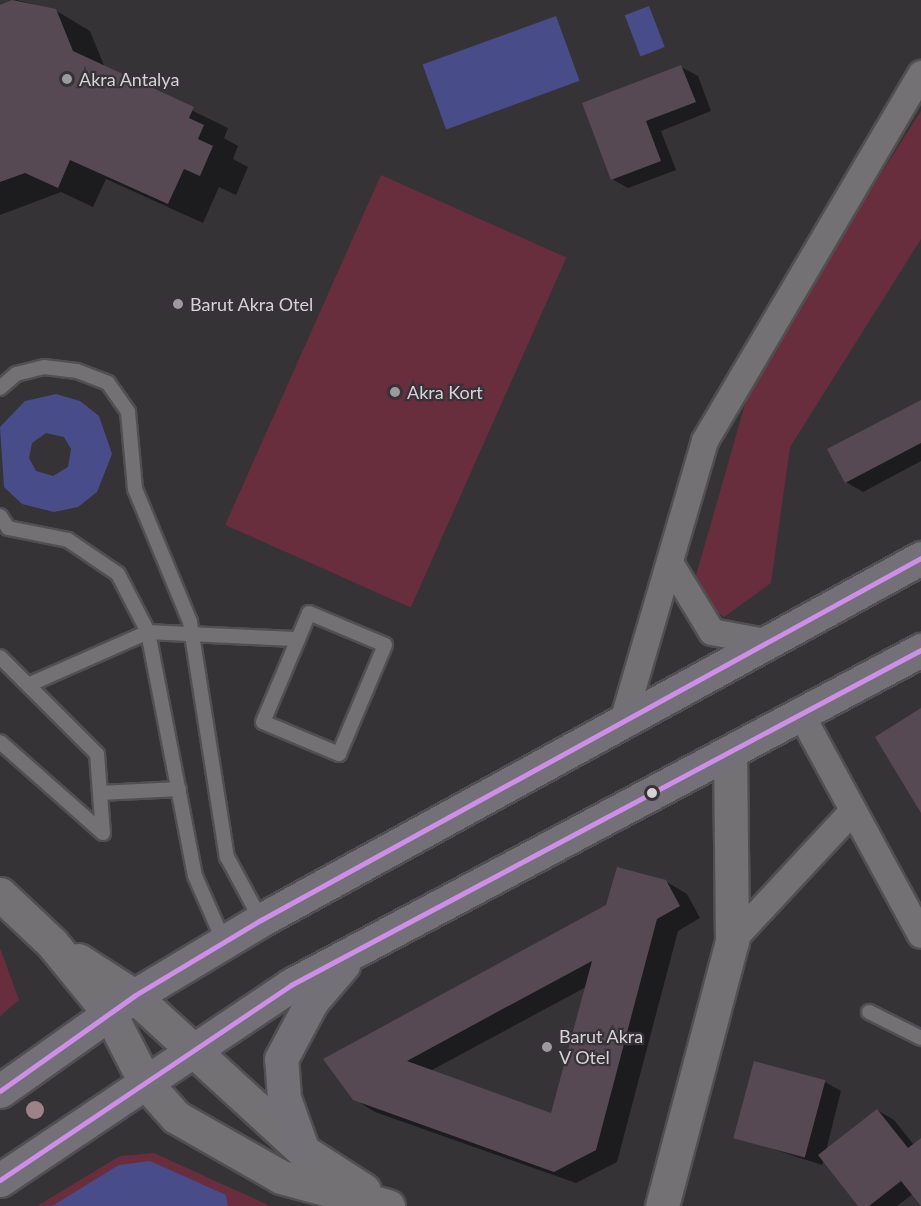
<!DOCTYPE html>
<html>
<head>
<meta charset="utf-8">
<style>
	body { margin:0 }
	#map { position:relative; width:921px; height:1206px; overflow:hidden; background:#363337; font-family:Lato,sans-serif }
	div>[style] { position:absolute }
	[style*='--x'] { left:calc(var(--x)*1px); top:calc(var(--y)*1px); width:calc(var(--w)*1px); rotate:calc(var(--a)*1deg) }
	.green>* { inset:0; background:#692e3e; transform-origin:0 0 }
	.water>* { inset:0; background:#484d89; transform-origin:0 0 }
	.shadow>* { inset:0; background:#0007 }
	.building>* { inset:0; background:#574953; transform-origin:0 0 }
	.roads { filter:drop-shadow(2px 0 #514f52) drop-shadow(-2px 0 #514f52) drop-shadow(0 2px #514f52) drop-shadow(0 -2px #514f52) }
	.lane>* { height:14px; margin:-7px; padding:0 7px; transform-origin:7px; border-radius:7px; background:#737173 }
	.street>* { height:26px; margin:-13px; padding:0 13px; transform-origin:13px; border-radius:13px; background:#737173 }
	.secondary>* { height:33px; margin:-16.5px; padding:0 16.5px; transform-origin:16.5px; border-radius:16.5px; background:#737173 }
	.primary>* { height:33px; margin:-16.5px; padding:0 16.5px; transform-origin:16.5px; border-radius:16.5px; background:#747078 }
	.bus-1>* { height:4.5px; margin:-2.25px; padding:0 2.25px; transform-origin:2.25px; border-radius:2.25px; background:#ce8fe9 }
	.trees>* { width:18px; height:18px; margin:-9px; border-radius:50%; background:#9d8289 }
	.dots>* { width:16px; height:16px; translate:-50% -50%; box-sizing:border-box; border:3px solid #373238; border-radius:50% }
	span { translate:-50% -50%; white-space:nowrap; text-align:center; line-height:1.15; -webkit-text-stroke:4.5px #373238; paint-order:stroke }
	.poi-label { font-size:18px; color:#d4d2d5 }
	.left { translate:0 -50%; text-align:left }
</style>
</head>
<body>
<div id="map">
	<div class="green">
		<i style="clip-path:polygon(921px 111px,921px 239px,790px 447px,771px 583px,724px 617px,704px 601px,695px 579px,754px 373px)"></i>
		<i style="left:381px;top:175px;width:203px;height:383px;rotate:24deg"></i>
		<i style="clip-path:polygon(0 948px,19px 1000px,0 1016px)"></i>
		<i style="clip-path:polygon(154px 1153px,270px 1206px,37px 1206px,120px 1156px)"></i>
	</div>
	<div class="water">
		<i style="left:649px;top:6px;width:44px;height:26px;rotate:69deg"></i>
		<i style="left:556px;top:16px;width:69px;height:142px;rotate:70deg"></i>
		<i style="clip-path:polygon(evenodd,56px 394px,80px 401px,99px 416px,112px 454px,97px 492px,78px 507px,54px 512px,22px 504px,4px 487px,0 427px,25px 401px,56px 394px,46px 433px,64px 437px,71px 449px,68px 467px,53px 476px,36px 471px,29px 458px,32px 443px,46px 433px)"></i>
		<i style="clip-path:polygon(150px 1161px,226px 1195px,228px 1206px,52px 1206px,119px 1165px)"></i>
	</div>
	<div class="shadow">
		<i style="clip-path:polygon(16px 0,55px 10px,90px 31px,105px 68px,228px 128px,224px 138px,238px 146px,233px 159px,248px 167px,236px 195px,219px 187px,203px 223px,106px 179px,93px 207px,61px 192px,0 215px,0 7px)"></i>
		<i style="clip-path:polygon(681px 67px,698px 76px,711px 111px,661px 131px,676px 170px,628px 188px,612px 179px,584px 104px)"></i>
		<i style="clip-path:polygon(921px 401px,921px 461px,863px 492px,846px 482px)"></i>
		<i style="clip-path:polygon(evenodd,665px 881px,687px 894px,700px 918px,678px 931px,617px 1162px,576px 1183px,375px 1112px,354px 1099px,325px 1060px,665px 881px,586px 987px,553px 1115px,430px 1071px,586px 987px)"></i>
		<i style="clip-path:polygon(825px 1082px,841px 1091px,826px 1151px,877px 1110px,894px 1120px,914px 1145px,921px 1140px,921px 1205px,913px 1194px,897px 1206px,860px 1206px,824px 1160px,822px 1165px,736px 1137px)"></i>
	</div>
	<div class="building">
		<i style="clip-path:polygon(12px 0,56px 9px,73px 51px,194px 107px,189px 118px,204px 125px,198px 139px,213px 146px,200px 176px,184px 169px,168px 204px,70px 160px,58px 188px,25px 173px,0 182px,0 5px)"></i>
		<i style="clip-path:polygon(681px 65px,696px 102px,646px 121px,661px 161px,611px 180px,582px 103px)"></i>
		<i style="clip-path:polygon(921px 400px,921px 443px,845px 483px,827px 449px)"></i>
		<i style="clip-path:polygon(921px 708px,921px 813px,875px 737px)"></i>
		<i style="clip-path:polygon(evenodd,617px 867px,666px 880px,680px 906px,657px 919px,596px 1150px,554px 1172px,353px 1100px,323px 1059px,606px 905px,617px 867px,592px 961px,551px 1113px,407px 1061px,499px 1011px,592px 961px)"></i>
		<i style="left:754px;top:1061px;width:74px;height:80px;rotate:15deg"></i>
		<i style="clip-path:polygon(877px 1109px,908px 1148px,921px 1138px,921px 1206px,901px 1181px,869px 1206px,858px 1206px,818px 1155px)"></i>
	</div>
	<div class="roads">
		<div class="lane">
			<i style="--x:0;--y:388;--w:21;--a:-41"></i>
			<i style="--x:16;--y:374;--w:29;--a:-14"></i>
			<i style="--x:44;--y:367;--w:33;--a:7"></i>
			<i style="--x:77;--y:371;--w:33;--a:21"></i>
			<i style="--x:108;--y:383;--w:35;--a:55"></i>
			<i style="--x:128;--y:412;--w:77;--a:84.8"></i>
			<i style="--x:135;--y:489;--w:144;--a:67.5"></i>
			<i style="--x:190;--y:622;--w:238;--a:81.1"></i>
			<i style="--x:227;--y:857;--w:72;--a:61.6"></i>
			<i style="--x:0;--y:516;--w:14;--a:56"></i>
			<i style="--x:8;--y:528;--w:61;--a:11.3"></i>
			<i style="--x:68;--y:540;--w:60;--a:34.2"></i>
			<i style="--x:118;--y:574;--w:65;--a:62.7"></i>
			<i style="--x:148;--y:632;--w:248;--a:79.1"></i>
			<i style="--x:195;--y:876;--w:72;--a:66.3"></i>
			<i style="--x:309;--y:613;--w:82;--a:22.8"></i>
			<i style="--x:385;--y:645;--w:118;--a:112.9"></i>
			<i style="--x:339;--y:754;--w:82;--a:-157.2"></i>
			<i style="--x:263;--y:722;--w:118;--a:-67.1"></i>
			<i style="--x:0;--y:657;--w:137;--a:45"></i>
			<i style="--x:97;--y:754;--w:79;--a:85.7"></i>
			<i style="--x:103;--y:833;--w:137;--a:-138.5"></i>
			<i style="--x:28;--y:685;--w:131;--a:-23.8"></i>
			<i style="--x:148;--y:632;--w:150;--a:2.7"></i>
			<i style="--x:100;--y:793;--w:79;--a:-2.9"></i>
			<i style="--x:869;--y:1012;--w:58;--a:26.6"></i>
		</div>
		<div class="street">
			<i style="--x:670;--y:563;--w:81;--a:58.7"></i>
			<i style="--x:712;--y:632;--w:54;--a:10.7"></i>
			<i style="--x:802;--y:716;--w:249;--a:61.5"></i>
			<i style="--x:624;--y:718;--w:289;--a:-73.7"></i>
			<i style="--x:705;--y:441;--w:426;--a:-59.5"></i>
			<i style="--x:732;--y:941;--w:175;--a:-47.1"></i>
		</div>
		<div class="secondary">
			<i style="--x:0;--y:894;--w:71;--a:43.3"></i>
			<i style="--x:52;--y:943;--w:92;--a:50.8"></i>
			<i style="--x:110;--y:1014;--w:76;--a:62.8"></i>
			<i style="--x:145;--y:1082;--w:47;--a:48.5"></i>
			<i style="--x:176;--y:1117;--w:121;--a:29.7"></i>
			<i style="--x:281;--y:1177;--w:111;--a:15.2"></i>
			<i style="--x:78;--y:960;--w:67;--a:32.7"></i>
			<i style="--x:134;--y:996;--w:229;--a:42.5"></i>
			<i style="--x:303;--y:1151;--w:72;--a:32.6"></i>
			<i style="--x:662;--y:1206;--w:274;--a:-75.2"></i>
			<i style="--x:732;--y:941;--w:188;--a:-90.6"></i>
		</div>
		<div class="primary">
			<i style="--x:0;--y:1091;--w:164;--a:-35.3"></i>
			<i style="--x:134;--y:996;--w:148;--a:-30.9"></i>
			<i style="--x:261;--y:920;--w:753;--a:-28.74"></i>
			<i style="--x:303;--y:1151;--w:56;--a:-109.7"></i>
			<i style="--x:284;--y:1098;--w:39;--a:-94"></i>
			<i style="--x:281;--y:1059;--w:66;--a:-61.9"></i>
			<i style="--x:312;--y:1001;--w:48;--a:-49.3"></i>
			<i style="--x:0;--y:1180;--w:350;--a:-33.8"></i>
			<i style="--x:291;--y:985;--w:714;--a:-28"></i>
		</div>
	</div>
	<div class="bus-1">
		<i style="--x:0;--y:1091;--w:164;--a:-35.3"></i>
		<i style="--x:134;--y:996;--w:148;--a:-30.9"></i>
		<i style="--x:261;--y:920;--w:753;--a:-28.74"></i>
		<i style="--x:0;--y:1180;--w:350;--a:-33.8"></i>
		<i style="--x:291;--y:985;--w:714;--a:-28"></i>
	</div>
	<div class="trees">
		<i style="left:35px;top:1110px"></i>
	</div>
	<div class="dots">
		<i style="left:67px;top:79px;background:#9d9a9e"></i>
		<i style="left:178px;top:304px;background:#9d9a9e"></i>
		<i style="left:395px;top:392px;background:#9d9a9e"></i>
		<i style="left:652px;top:793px;background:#d4d2d5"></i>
		<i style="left:547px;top:1047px;background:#9d9a9e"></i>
	</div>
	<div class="poi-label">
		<span class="left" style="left:79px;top:79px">Akra Antalya</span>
		<span class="left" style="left:190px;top:304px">Barut Akra Otel</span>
		<span class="left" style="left:407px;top:392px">Akra Kort</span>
		<span class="left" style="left:559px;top:1047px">Barut Akra<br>V Otel</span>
	</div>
</div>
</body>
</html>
